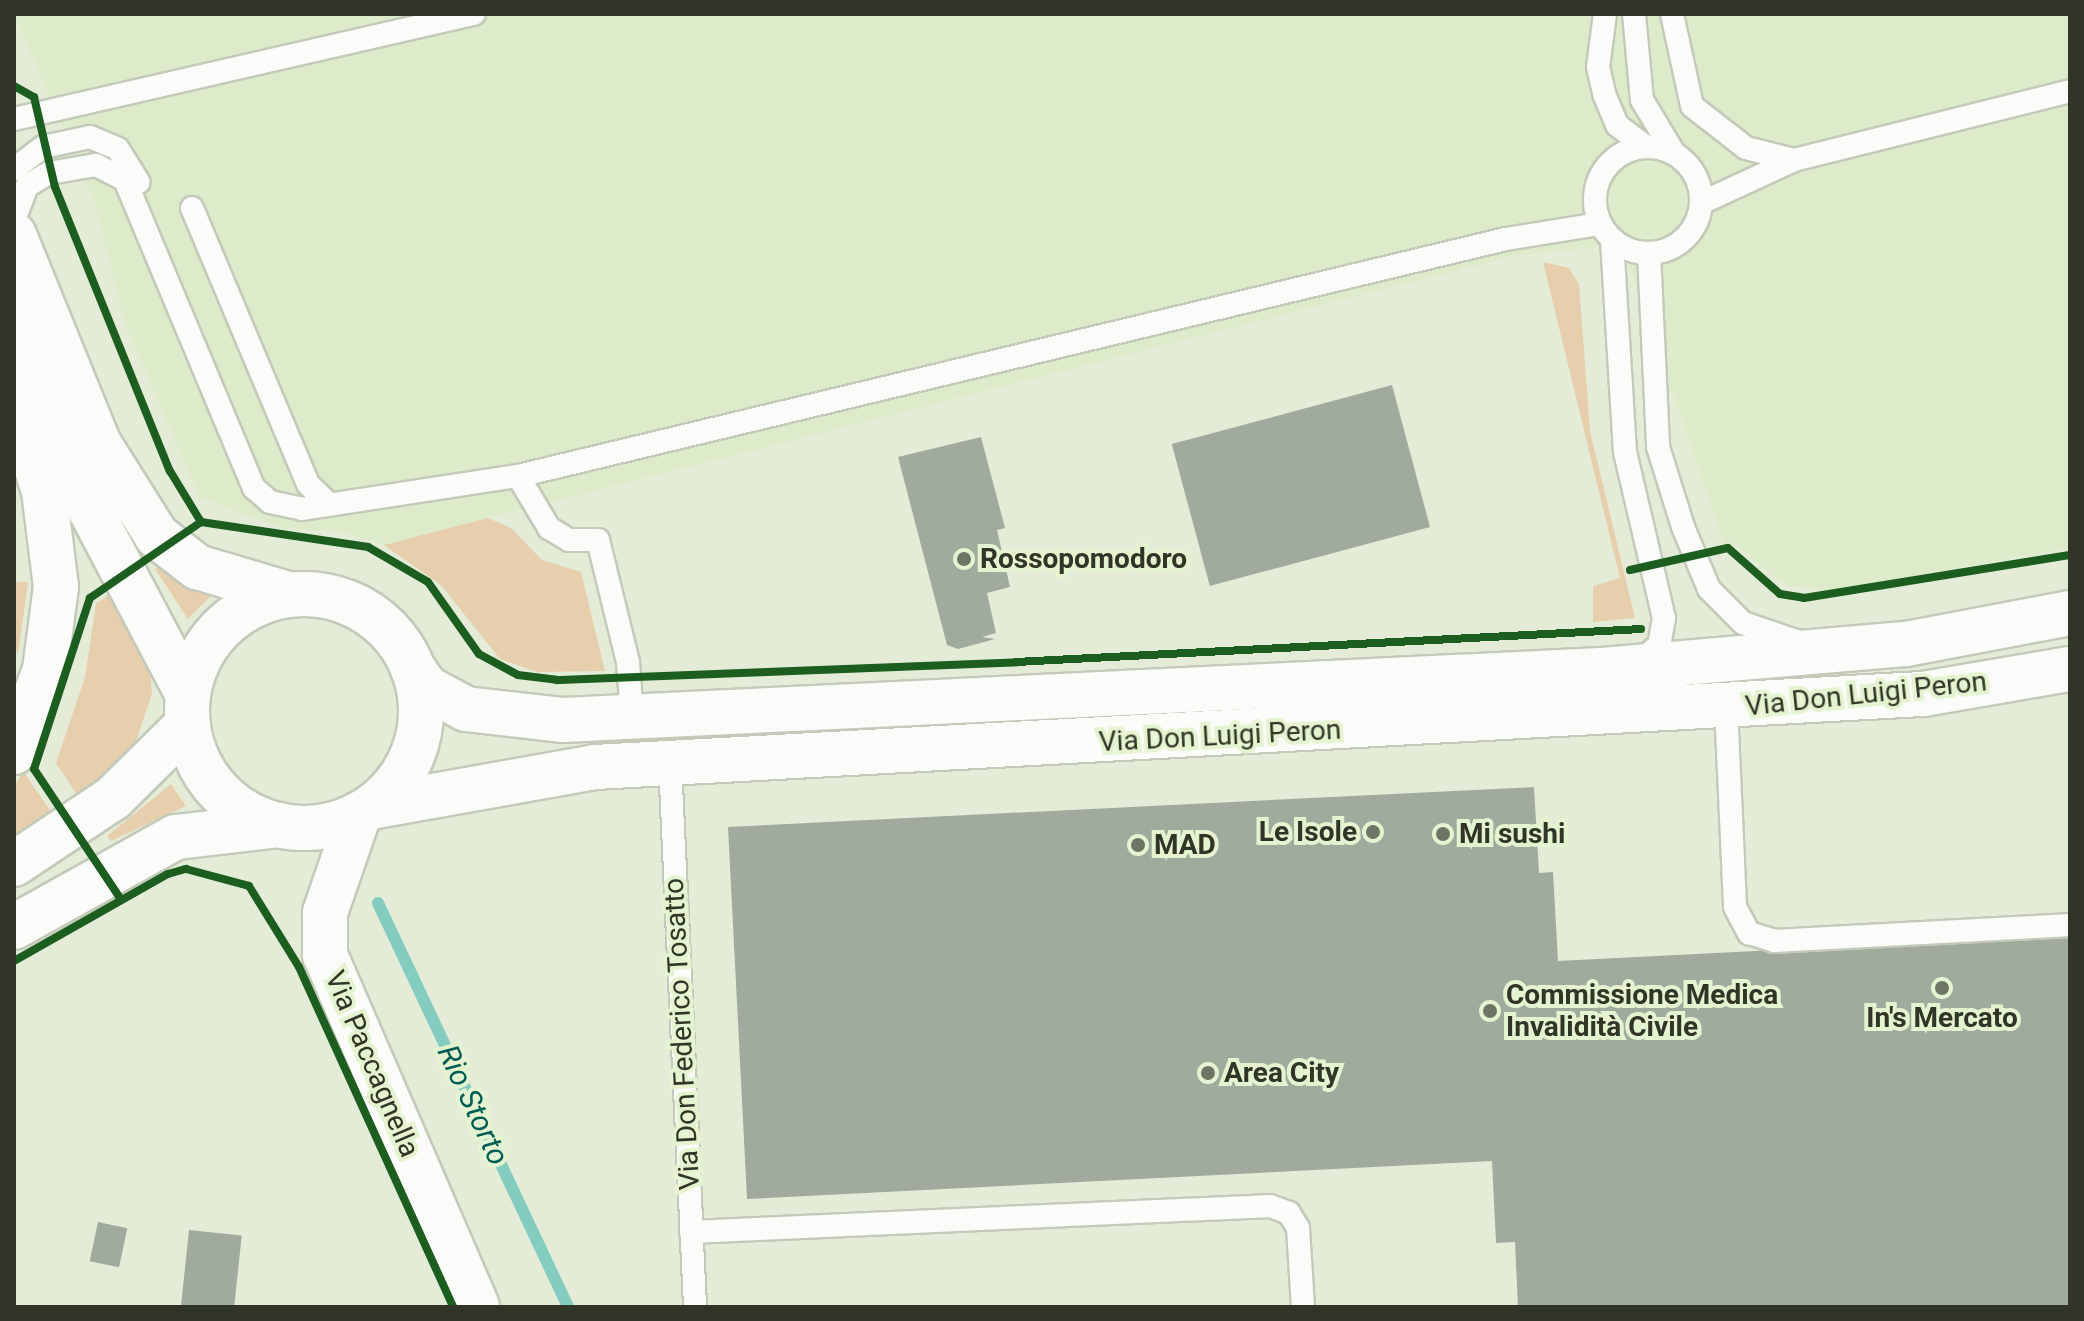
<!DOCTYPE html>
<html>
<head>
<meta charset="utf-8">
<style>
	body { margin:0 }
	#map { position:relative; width:2084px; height:1321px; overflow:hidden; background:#e4ecd8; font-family:Roboto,sans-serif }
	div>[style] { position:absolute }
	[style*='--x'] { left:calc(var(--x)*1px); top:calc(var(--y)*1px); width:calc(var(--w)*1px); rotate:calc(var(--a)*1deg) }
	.built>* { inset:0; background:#deebca }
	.green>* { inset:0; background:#e7cfad }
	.stream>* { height:12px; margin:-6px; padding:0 6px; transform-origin:6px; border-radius:6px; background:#85ccc0 }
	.building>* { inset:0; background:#a0aa9d; transform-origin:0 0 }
	.roads { filter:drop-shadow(2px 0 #c3caba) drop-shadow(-2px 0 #c3caba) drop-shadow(0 2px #c3caba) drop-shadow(0 -2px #c3caba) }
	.lane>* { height:22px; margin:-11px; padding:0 11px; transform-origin:11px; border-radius:11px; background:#fbfcf9 }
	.lane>.ring { margin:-11px; padding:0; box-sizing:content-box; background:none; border:22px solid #fbfcf9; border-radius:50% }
	.street>* { height:44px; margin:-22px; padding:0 22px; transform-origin:22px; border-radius:22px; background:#fbfcf9 }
	.secondary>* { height:44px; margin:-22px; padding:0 22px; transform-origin:22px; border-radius:22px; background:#fbfcf9 }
	.secondary>.ring { margin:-22px; padding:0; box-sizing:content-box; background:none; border:44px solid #fbfcf9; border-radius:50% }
	.cycleway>* { height:8px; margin:-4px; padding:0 4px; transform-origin:4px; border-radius:4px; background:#1b5e20 }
	.dots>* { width:22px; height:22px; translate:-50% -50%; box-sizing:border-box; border:4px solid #e5f4d0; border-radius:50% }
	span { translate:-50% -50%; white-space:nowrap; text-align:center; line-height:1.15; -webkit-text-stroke:8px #e5f4d0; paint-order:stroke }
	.poi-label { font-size:28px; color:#303527; font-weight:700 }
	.left { translate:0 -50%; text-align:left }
	.right { translate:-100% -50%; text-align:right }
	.street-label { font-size:28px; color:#303527 }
	.water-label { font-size:30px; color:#005c56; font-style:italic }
	.frame { position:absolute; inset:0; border:16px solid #303527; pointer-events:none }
</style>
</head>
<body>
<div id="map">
	<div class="built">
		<i style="clip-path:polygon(14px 14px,2070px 14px,2070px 548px,1831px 590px,1789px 586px,1769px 573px,1735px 543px,1723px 543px,1628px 262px,1607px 246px,1513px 256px,384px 545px,341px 532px,282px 528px,199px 497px,124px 321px,95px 204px)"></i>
	</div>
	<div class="green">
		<i style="clip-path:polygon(1543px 262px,1569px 268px,1579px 284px,1590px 431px,1635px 618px,1593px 622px,1593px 586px,1620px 578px)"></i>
		<i style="clip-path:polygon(488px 518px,511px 528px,542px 560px,581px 572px,605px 671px,537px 672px,500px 659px,441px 585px,384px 545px)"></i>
		<i style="clip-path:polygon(164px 562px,212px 595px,188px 619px,155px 569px)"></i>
		<i style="clip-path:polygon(14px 582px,28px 582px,18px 655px,14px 642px)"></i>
		<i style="clip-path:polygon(113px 593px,150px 666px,152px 694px,134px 747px,80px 799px,56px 763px,85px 677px,96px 603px)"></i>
		<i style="clip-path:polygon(23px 771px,54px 816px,14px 843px,14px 787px)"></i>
		<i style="clip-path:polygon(171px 784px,186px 806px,111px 841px,107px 836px)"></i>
	</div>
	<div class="stream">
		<i style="--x:378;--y:903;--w:446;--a:64.8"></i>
	</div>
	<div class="building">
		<i style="left:1392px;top:385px;width:147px;height:228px;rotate:75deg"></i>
		<i style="clip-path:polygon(981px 437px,1005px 528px,997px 530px,1010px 587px,987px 593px,996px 633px,982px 637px,995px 639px,958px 649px,947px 645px,898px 457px)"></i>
		<i style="clip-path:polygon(1534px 787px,1539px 873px,1553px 872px,1558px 961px,2070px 935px,2070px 1306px,1518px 1307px,1515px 1242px,1496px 1243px,1492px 1161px,747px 1199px,728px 827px)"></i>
		<i style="left:98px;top:1222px;width:30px;height:40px;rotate:12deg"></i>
		<i style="left:189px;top:1230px;width:53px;height:78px;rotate:6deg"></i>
	</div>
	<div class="roads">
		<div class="lane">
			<i style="--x:1605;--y:14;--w:53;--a:97.5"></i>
			<i style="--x:1598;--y:67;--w:28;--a:77"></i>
			<i style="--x:1604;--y:94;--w:34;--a:67"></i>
			<i style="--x:1617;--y:125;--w:35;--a:37"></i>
			<i style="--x:1634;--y:14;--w:86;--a:84.7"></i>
			<i style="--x:1642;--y:100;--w:62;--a:58.9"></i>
			<i style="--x:1672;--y:14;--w:94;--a:77.7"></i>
			<i style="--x:1692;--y:106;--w:68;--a:37.9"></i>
			<i style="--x:1746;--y:148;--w:49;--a:14"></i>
			<i style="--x:14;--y:119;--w:472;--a:-12.9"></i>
			<i class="ring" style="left:1595px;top:147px;width:84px;height:84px"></i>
			<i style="--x:14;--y:169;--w:36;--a:-37"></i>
			<i style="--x:43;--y:147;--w:48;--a:-12"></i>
			<i style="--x:90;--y:137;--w:30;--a:23"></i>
			<i style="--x:118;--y:149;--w:39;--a:58"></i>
			<i style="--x:1701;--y:203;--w:102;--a:-24.8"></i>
			<i style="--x:1794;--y:160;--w:284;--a:-14"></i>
			<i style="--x:192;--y:208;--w:299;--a:67.2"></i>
			<i style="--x:308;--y:484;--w:29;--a:44"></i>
			<i style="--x:14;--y:220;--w:36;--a:-69"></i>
			<i style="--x:27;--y:186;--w:26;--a:-31"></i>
			<i style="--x:49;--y:173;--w:48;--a:-9.7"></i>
			<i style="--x:96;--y:165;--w:33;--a:27"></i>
			<i style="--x:125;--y:180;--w:334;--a:67.3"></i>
			<i style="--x:254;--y:488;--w:21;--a:41"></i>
			<i style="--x:270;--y:502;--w:33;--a:12"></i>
			<i style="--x:302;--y:509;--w:219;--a:-8.7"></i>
			<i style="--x:518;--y:476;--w:1016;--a:-13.49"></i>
			<i style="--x:1506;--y:239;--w:95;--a:-9.1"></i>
			<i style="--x:1612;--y:240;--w:212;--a:86.5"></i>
			<i style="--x:1625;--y:452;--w:171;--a:76.8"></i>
			<i style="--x:1664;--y:618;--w:27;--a:100"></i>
			<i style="--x:1659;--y:645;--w:28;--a:139"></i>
			<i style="--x:1649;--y:253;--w:194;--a:87.3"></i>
			<i style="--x:1658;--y:447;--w:84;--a:72.6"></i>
			<i style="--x:1683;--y:527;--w:67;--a:67.2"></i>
			<i style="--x:1709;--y:589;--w:48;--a:45"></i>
			<i style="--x:1743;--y:623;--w:59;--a:18.7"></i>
			<i style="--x:518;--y:476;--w:61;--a:59.2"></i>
			<i style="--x:549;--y:528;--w:23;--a:31"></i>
			<i style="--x:569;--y:540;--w:29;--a:0"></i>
			<i style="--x:598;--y:540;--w:126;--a:76.2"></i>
			<i style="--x:628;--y:662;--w:55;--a:85.8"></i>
			<i style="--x:1726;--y:707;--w:200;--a:87.4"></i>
			<i style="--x:1735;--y:907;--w:30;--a:62"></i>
			<i style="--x:1749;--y:933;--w:27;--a:17"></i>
			<i style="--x:1775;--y:941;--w:295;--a:-3.1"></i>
			<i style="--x:670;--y:762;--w:546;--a:87.37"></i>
			<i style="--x:691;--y:1232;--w:580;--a:-2.57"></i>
			<i style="--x:1270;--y:1206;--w:20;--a:20"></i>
			<i style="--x:1289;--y:1213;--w:17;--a:59"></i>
			<i style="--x:1298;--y:1228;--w:79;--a:86.4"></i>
		</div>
		<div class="street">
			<i style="--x:359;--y:814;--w:105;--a:109"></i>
			<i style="--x:325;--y:913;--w:42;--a:90"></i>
			<i style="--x:325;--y:955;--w:383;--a:66.6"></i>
		</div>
		<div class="secondary">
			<i style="--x:14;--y:235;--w:226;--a:67.9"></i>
			<i style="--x:99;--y:444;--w:109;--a:57.8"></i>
			<i style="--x:157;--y:536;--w:51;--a:37.8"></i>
			<i style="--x:197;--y:567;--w:95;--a:16.5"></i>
			<i style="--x:14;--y:320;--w:204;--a:68.1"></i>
			<i style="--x:90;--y:509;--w:210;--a:62.2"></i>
			<i class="ring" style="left:187px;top:594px;width:190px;height:190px"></i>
			<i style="--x:413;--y:669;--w:24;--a:54"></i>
			<i style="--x:427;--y:688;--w:44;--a:28.3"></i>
			<i style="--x:466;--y:709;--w:98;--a:6.5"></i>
			<i style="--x:563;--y:720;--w:1039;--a:-2.76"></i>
			<i style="--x:1601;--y:670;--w:306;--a:-4.9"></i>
			<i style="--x:1906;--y:644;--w:167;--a:-10.7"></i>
			<i style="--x:14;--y:752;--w:88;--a:-69.3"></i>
			<i style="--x:45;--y:670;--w:84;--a:-82.5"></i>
			<i style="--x:56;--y:587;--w:97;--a:-97.1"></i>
			<i style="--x:44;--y:491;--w:94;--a:-108"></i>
			<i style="--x:371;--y:807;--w:228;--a:-10.1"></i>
			<i style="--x:595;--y:767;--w:1330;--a:-3.15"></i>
			<i style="--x:1923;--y:694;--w:149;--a:-9.7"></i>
			<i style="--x:14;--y:864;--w:119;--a:-33.7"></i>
			<i style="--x:113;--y:798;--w:105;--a:-44.6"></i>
			<i style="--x:14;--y:927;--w:185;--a:-29.1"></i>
			<i style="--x:176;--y:837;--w:104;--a:-6.6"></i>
		</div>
	</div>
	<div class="cycleway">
		<i style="--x:14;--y:86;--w:23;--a:29"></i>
		<i style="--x:34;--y:97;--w:92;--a:76.9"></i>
		<i style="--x:55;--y:187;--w:306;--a:68"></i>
		<i style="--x:170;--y:471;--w:60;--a:58.7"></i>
		<i style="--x:201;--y:522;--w:169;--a:8.5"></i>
		<i style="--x:368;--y:547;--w:69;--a:30.3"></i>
		<i style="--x:428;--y:582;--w:88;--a:54.7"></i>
		<i style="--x:479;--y:654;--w:44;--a:28.3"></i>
		<i style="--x:518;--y:675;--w:39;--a:7"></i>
		<i style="--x:557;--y:680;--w:459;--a:-2.2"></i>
		<i style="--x:1016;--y:662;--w:626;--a:-3.02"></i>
		<i style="--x:1630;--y:570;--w:100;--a:-12.7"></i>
		<i style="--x:1728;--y:548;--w:69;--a:41.5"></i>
		<i style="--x:1780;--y:594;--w:24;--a:9"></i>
		<i style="--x:1804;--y:598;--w:269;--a:-9.2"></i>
		<i style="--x:120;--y:898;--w:155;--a:-123.7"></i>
		<i style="--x:34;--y:769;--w:180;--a:-71.9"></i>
		<i style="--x:90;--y:598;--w:135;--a:-34.4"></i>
		<i style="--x:14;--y:961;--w:177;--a:-29.5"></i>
		<i style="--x:168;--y:874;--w:19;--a:-16"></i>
		<i style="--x:186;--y:869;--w:65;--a:15.1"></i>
		<i style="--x:249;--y:886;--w:95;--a:58.3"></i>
		<i style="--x:299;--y:967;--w:373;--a:65.6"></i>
	</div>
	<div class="dots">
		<i style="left:964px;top:559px;background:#6f7565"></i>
		<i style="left:1373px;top:832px;background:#6f7565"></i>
		<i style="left:1443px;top:834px;background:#6f7565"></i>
		<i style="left:1138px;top:845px;background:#6f7565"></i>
		<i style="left:1942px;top:988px;background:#6f7565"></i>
		<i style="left:1490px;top:1011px;background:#6f7565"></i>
		<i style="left:1208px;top:1073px;background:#6f7565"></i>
	</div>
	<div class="poi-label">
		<span class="left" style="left:980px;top:559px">Rossopomodoro</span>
		<span class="right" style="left:1357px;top:832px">Le Isole</span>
		<span class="left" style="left:1459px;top:834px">Mi sushi</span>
		<span class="left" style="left:1154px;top:845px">MAD</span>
		<span class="left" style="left:1506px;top:1011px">Commissione Medica<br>Invalidità Civile</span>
		<span style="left:1942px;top:1018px">In's Mercato</span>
		<span class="left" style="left:1224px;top:1073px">Area City</span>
	</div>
	<div class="street-label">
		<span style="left:1866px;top:694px;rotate:-6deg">Via Don Luigi Peron</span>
		<span style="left:1220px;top:736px;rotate:-3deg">Via Don Luigi Peron</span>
		<span style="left:682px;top:1034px;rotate:-93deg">Via Don Federico Tosatto</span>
		<span style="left:372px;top:1064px;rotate:67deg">Via Paccagnella</span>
	</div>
	<div class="water-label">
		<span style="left:473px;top:1105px;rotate:65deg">Rio Storto</span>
	</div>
	<div class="frame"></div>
</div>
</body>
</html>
